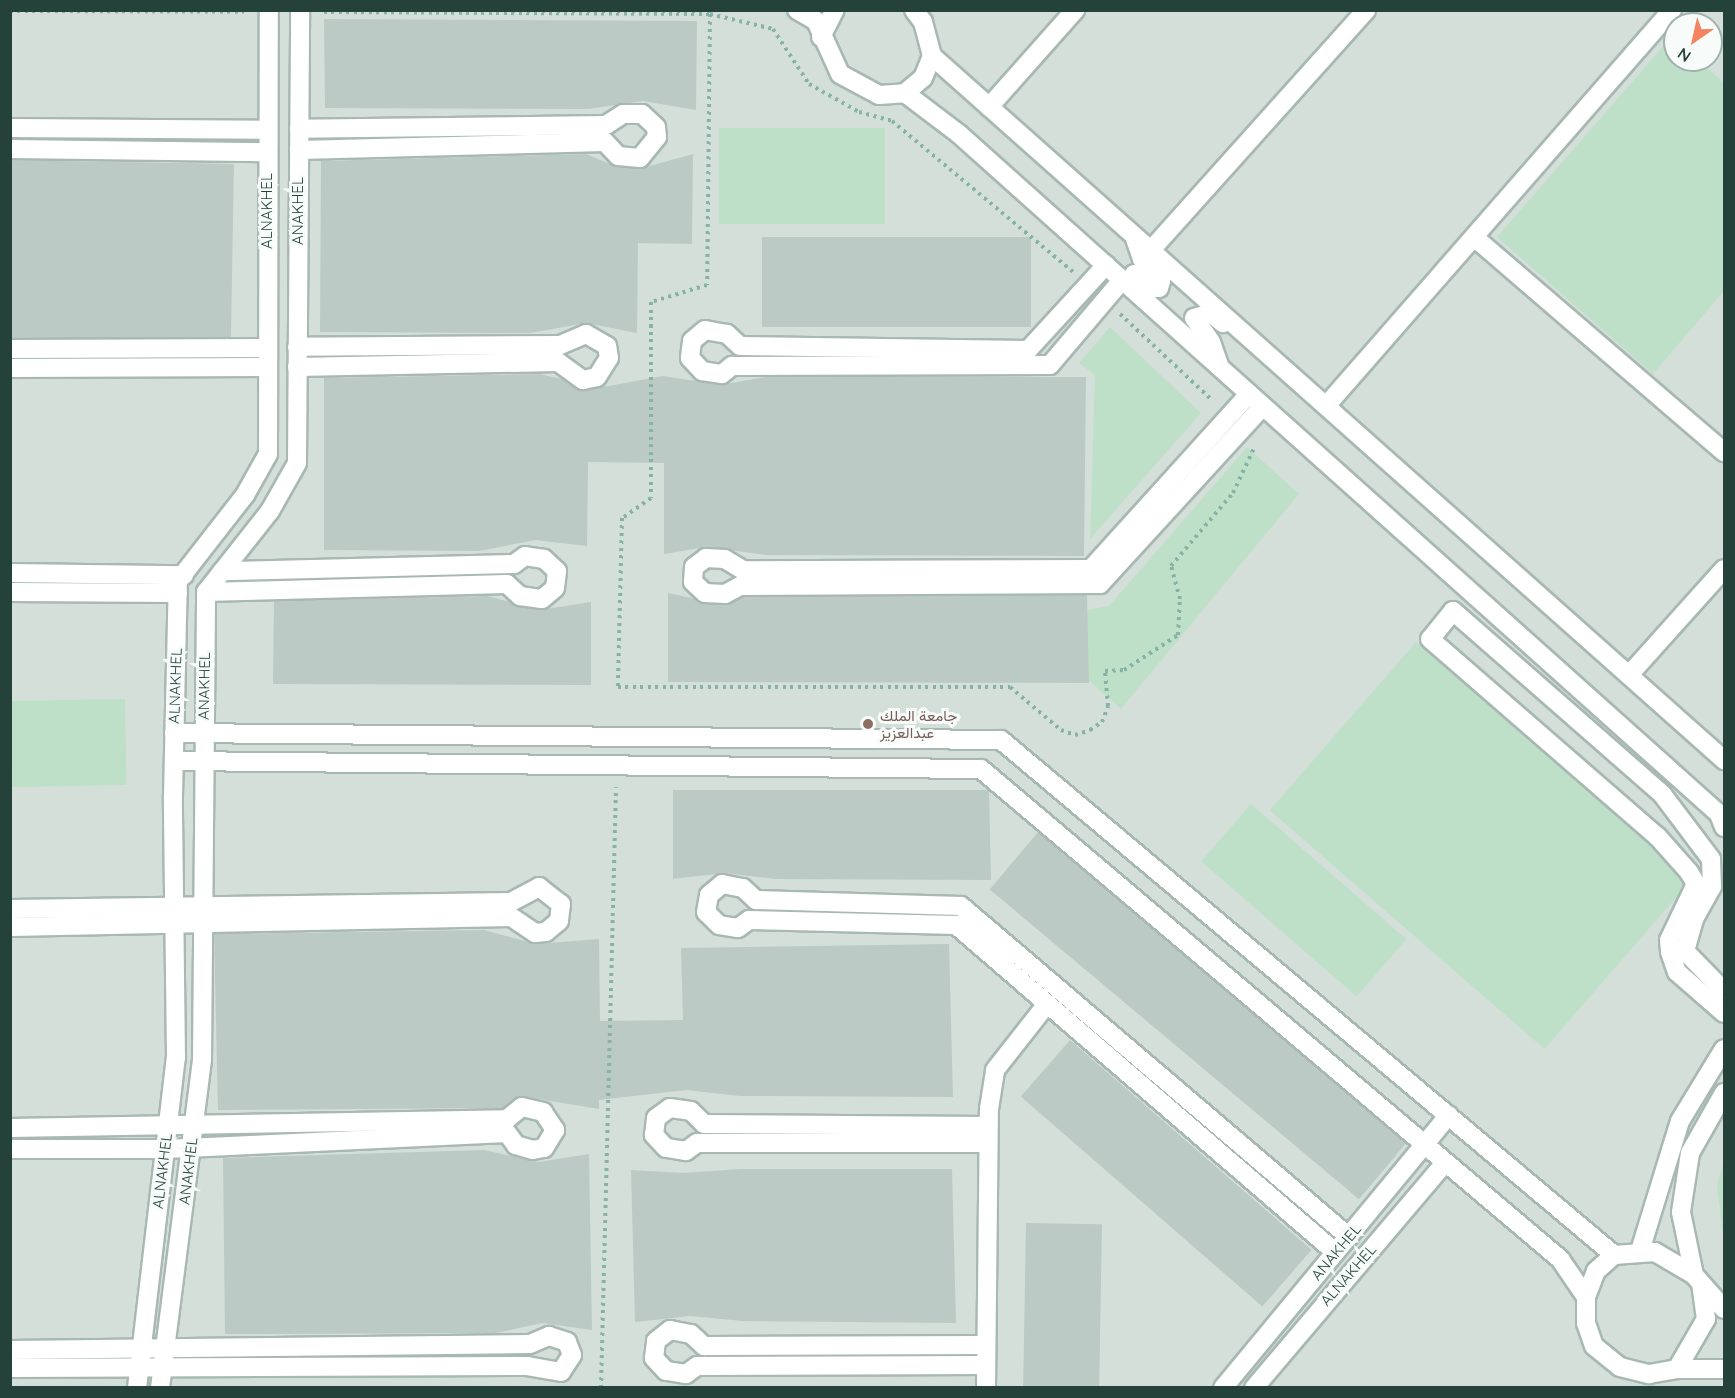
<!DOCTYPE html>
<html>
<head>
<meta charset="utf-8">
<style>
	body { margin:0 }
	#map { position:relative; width:1735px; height:1398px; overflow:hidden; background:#e6efeb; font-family:Quicksand,Vazirmatn,sans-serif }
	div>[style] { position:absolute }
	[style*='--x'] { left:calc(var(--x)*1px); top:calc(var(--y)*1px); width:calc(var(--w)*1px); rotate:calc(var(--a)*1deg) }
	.built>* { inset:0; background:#d4dfda }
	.green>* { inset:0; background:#bfe0c8; transform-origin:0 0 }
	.building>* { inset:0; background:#bbcac4; transform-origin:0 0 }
	.path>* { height:4px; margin-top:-2px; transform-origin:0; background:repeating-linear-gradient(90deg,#86b3a5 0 3px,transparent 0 7.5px) }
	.roads { filter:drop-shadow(2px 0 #a8b8b2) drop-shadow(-2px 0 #a8b8b2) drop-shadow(0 2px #a8b8b2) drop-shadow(0 -2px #a8b8b2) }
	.minor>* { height:18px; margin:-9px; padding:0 9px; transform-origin:9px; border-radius:9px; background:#fff }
	.dots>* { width:16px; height:16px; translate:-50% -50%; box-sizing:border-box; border:3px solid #f7fbf9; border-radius:50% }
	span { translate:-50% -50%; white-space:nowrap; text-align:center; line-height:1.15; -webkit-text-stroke:6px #f7fbf9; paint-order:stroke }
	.street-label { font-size:15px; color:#24423a }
	.education-label { font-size:15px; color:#785e54 }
	.left { translate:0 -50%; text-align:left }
	.frame { position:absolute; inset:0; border:12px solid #24423a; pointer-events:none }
	.north { position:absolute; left:1663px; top:12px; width:60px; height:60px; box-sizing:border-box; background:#f7fbf9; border:2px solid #a3b1ad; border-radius:50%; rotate:214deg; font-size:16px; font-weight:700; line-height:24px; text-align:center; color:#24423a }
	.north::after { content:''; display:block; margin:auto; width:21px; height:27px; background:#f4845f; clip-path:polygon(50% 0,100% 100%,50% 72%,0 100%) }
</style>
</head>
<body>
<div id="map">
	<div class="built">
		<i style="clip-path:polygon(evenodd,11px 11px,1724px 11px,1724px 1387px,11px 1387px,11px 11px,1675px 24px,1711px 24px,1711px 60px,1675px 60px,1675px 24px)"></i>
	</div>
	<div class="green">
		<i style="clip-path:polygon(1672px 36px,1675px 60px,1699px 60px,1724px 83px,1724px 291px,1653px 374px,1497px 237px)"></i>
		<i style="left:719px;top:128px;width:166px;height:96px"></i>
		<i style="clip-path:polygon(1110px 327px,1201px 413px,1090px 539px,1095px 375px,1079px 363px)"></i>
		<i style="clip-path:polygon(1247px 447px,1299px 494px,1121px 709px,1089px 681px,1087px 610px,1109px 606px)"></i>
		<i style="left:1416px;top:642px;width:364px;height:223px;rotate:41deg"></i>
		<i style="left:125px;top:699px;width:86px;height:114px;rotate:89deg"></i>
		<i style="left:1251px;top:804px;width:206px;height:76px;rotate:41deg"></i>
		<i style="clip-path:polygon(1724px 1161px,1724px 1246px,1717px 1185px)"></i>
	</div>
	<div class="building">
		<i style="clip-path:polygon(324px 19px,697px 21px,696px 110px,643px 101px,588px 109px,325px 108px)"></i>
		<i style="clip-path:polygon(586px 154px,617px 167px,639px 169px,693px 154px,692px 244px,638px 243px,637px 333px,586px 323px,530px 333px,320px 332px,321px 161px)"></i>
		<i style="left:10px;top:160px;width:224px;height:178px;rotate:1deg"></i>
		<i style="left:762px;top:237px;width:269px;height:90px"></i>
		<i style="clip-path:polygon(539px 374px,562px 379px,581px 391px,663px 376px,721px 385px,766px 377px,1086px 377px,1084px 556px,765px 555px,707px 547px,664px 554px,664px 463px,588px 462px,587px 546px,535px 540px,479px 551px,324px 550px,324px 378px)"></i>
		<i style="clip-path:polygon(668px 593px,724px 605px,743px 597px,1087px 595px,1089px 683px,668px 682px)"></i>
		<i style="clip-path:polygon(487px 596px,540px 610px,591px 602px,591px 685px,273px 684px,274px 601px)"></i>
		<i style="clip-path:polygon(673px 790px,989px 790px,991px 880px,775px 879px,724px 873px,673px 879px)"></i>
		<i style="left:1038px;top:832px;width:482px;height:75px;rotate:40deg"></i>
		<i style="clip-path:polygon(484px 930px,536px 944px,599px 939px,600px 1021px,683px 1020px,681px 948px,949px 944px,953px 1097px,740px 1096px,686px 1090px,599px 1100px,599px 1109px,520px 1096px,503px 1108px,218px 1110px,214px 934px)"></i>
		<i style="left:1070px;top:1040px;width:320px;height:75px;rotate:41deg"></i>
		<i style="clip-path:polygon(484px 1150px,539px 1162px,589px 1154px,592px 1330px,542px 1323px,496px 1333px,225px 1334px,223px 1158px)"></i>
		<i style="clip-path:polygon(740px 1169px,952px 1169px,956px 1323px,743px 1321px,690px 1316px,635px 1322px,631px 1170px,684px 1173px)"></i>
		<i style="left:1026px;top:1223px;width:76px;height:165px;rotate:1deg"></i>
	</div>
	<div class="path">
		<i style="--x:10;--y:11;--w:234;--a:0.2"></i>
		<i style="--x:324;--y:12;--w:386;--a:0.3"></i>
		<i style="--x:710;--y:14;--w:271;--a:90.6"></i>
		<i style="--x:707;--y:285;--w:59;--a:163.1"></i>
		<i style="--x:651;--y:302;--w:196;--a:90"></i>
		<i style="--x:651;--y:498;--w:35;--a:145"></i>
		<i style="--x:622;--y:518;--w:169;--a:91.4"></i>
		<i style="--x:618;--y:687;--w:392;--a:0"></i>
		<i style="--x:1010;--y:687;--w:67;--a:40.1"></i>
		<i style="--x:1061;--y:730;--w:15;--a:20"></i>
		<i style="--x:1075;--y:735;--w:16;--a:-18"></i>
		<i style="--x:1090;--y:730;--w:14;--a:-34"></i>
		<i style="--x:1102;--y:722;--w:17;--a:-69"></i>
		<i style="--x:1108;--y:706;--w:35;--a:-95"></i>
		<i style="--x:1105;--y:671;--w:19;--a:-3"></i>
		<i style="--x:1124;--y:670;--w:64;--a:-32.9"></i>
		<i style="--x:1178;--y:635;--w:36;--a:-87"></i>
		<i style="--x:1180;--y:599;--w:34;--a:-105"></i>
		<i style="--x:1171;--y:566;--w:96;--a:-49.7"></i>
		<i style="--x:1233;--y:493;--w:52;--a:-64.9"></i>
		<i style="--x:710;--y:14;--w:65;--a:13.4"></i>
		<i style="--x:773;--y:29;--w:66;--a:56.8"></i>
		<i style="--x:809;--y:84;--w:57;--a:29.2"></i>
		<i style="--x:859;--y:112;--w:34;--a:15"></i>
		<i style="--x:892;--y:121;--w:236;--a:39.8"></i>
		<i style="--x:1120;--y:314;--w:127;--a:43.1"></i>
		<i style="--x:601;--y:1388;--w:601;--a:-88.57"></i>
	</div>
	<div class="roads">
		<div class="minor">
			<i style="--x:797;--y:10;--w:22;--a:30"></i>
			<i style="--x:816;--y:21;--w:58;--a:65.6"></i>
			<i style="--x:840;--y:74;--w:44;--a:28.3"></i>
			<i style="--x:879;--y:95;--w:26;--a:-4"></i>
			<i style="--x:905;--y:93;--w:68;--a:37.2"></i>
			<i style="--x:959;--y:134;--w:1020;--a:41.82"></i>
			<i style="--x:1719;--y:814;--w:14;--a:69"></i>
			<i style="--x:914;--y:10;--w:15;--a:53"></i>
			<i style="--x:923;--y:22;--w:35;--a:75"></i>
			<i style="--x:932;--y:56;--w:1060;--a:41.63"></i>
			<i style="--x:821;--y:37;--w:30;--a:-63"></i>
			<i style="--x:905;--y:93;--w:23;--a:-40"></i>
			<i style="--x:923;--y:78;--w:24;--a:-68"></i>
			<i style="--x:989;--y:107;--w:130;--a:-48.4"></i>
			<i style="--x:10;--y:128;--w:257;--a:0.4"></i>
			<i style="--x:10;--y:149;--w:257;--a:0.7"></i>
			<i style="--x:299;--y:150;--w:306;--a:-1.5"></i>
			<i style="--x:605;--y:142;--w:19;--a:47"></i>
			<i style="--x:618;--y:156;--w:22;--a:5"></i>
			<i style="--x:640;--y:158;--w:27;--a:-51"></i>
			<i style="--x:657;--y:137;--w:10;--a:-96"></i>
			<i style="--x:656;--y:127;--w:19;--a:-137"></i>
			<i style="--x:642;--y:114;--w:19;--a:180"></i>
			<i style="--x:623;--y:114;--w:20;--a:147"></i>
			<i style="--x:606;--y:125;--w:307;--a:179.3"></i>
			<i style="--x:1474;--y:237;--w:330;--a:40.7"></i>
			<i style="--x:1151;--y:250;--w:322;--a:-48.1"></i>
			<i style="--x:1106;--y:265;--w:115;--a:132.5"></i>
			<i style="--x:1028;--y:350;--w:288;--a:-179.2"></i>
			<i style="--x:740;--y:346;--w:18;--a:-137"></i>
			<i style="--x:727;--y:334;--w:22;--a:-170"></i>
			<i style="--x:705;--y:330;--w:17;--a:140"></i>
			<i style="--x:692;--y:341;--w:17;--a:97"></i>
			<i style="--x:690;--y:358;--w:18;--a:47"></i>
			<i style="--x:702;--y:371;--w:20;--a:9"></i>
			<i style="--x:722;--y:374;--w:13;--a:-39"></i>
			<i style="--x:732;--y:366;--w:318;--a:-0.2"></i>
			<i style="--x:1050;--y:365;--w:111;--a:-49.7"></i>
			<i style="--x:1134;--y:274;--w:21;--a:41"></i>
			<i style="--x:1150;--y:288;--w:9;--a:0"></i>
			<i style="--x:1159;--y:288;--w:7;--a:-74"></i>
			<i style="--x:1161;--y:281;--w:29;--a:-131"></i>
			<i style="--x:1142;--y:259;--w:24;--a:-109"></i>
			<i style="--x:10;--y:349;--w:256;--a:-0.2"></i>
			<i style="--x:1219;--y:365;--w:24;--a:-109"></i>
			<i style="--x:1211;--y:342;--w:29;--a:-125"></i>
			<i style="--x:1194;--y:318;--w:18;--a:-16"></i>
			<i style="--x:1211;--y:313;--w:16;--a:40"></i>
			<i style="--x:297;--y:367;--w:261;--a:-1.1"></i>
			<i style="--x:558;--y:362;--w:31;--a:36"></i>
			<i style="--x:583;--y:380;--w:14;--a:-12"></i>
			<i style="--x:597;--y:377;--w:22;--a:-58"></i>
			<i style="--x:609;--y:358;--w:12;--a:-99"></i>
			<i style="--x:607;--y:346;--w:24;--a:-150"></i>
			<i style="--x:586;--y:334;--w:28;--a:157"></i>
			<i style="--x:560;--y:345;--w:263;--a:179.6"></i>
			<i style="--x:10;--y:368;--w:257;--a:-0.2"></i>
			<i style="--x:1249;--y:394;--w:236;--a:132.1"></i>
			<i style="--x:1091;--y:569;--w:348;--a:179.8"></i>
			<i style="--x:743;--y:570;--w:21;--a:-149"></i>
			<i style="--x:725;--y:559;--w:19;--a:-177"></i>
			<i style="--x:706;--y:558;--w:15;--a:143"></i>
			<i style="--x:694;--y:567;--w:15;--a:94"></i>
			<i style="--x:693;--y:582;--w:16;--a:43"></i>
			<i style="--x:705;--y:593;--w:20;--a:3"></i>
			<i style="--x:725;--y:594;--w:17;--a:-28"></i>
			<i style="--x:740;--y:586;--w:360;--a:-0.3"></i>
			<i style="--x:1100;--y:584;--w:240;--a:-47.5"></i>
			<i style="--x:1326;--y:406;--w:526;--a:-48.86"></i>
			<i style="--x:10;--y:573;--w:174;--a:0.7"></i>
			<i style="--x:10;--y:592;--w:168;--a:0.3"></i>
			<i style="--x:206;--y:592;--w:301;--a:-1.5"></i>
			<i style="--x:507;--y:584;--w:18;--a:43"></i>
			<i style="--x:520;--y:596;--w:22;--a:8"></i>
			<i style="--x:542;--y:599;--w:17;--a:-40"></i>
			<i style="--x:555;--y:588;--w:17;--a:-83"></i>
			<i style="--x:557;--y:571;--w:18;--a:-137"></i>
			<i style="--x:544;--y:559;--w:19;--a:-171"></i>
			<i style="--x:525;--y:556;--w:14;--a:144"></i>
			<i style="--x:514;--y:564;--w:292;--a:178.6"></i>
			<i style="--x:1629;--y:675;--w:142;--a:-48.1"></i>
			<i style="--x:174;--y:733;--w:827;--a:0.48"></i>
			<i style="--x:1001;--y:740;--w:801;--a:40.03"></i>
			<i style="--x:1614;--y:1255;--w:41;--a:-4.2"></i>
			<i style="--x:1655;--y:1252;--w:45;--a:30.5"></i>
			<i style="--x:1694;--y:1275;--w:45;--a:48.6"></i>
			<i style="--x:175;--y:761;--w:806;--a:0.57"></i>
			<i style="--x:981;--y:769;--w:759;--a:40.24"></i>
			<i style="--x:1560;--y:1259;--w:46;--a:55.6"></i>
			<i style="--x:1586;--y:1297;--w:26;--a:90"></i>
			<i style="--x:1586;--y:1323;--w:24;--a:71"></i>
			<i style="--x:1594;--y:1346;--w:33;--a:39"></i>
			<i style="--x:1620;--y:1367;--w:30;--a:14"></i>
			<i style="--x:1649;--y:1374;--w:28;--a:-10"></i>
			<i style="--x:1677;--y:1369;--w:47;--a:0"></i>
			<i style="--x:10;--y:909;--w:501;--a:-0.8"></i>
			<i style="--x:511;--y:902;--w:32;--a:-28"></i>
			<i style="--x:539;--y:887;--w:28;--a:38"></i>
			<i style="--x:561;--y:904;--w:17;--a:97"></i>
			<i style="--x:559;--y:921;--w:17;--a:140"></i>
			<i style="--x:546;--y:932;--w:11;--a:175"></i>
			<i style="--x:535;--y:933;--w:29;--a:-146"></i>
			<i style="--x:511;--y:917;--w:501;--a:178.86"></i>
			<i style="--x:1724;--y:991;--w:56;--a:-134.3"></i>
			<i style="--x:1685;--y:951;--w:33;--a:-74"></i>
			<i style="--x:1694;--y:919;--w:37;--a:-61"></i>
			<i style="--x:1712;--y:887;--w:28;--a:-92"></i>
			<i style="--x:1711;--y:859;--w:81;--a:-127"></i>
			<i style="--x:1662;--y:794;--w:278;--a:-138.8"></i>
			<i style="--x:1453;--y:611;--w:36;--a:129"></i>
			<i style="--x:1430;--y:639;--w:301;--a:41"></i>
			<i style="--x:1657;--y:836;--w:48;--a:48.4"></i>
			<i style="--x:1689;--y:872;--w:14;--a:60"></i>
			<i style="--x:1696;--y:884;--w:62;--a:115.7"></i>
			<i style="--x:1669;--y:940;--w:12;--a:85"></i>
			<i style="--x:1670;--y:952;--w:21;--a:71"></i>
			<i style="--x:1677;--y:972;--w:62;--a:41.1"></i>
			<i style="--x:10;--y:1128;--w:497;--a:-1"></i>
			<i style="--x:507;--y:1119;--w:19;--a:-39"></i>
			<i style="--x:522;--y:1107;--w:22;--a:13"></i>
			<i style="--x:543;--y:1112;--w:22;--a:56"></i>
			<i style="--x:555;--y:1130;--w:21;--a:121"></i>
			<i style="--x:544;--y:1148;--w:11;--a:170"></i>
			<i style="--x:533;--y:1150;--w:18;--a:-164"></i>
			<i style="--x:516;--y:1145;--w:15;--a:-127"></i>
			<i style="--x:507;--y:1133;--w:342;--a:177.3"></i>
			<i style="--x:165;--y:1149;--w:155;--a:180"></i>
			<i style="--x:988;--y:1143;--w:291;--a:180"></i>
			<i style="--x:697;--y:1143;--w:14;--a:144"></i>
			<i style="--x:686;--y:1151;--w:20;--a:-171"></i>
			<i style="--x:666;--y:1148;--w:18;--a:-133"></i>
			<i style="--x:654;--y:1135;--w:17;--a:-83"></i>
			<i style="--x:656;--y:1118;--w:17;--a:-36"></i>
			<i style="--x:670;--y:1108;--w:21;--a:8"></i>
			<i style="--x:691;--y:1111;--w:18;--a:45"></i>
			<i style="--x:704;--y:1124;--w:284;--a:0.4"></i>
			<i style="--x:1640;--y:1251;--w:136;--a:-72.9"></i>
			<i style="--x:1680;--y:1121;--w:84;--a:-58.6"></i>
			<i style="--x:1335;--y:1252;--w:501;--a:-139.21"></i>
			<i style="--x:956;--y:925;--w:207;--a:-178.6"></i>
			<i style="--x:749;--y:920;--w:14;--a:144"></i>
			<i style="--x:738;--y:928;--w:19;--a:-171"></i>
			<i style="--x:719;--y:925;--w:18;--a:-135"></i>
			<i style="--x:706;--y:912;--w:17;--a:-80"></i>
			<i style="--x:709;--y:895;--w:17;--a:-40"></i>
			<i style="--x:722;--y:884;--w:21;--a:11"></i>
			<i style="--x:743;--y:888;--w:18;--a:43"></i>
			<i style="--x:756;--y:900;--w:205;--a:1.7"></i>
			<i style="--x:961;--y:906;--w:510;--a:40.47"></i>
			<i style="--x:1694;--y:1275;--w:64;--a:-101.7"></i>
			<i style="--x:1681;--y:1212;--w:60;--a:-81.3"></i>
			<i style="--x:1690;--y:1153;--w:69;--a:-60.5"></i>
			<i style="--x:1586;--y:1297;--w:28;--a:-69"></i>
			<i style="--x:1596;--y:1271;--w:24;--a:-42"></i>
			<i style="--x:10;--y:1350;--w:520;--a:-0.66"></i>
			<i style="--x:530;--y:1344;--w:21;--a:-23"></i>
			<i style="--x:549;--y:1336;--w:19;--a:18"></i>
			<i style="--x:567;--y:1342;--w:14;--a:69"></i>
			<i style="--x:572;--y:1355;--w:20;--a:123"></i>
			<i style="--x:561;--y:1372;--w:34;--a:-170"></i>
			<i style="--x:528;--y:1366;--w:518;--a:179.78"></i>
			<i style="--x:986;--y:1365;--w:289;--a:179.8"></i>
			<i style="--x:697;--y:1366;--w:14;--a:144"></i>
			<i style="--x:686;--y:1374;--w:20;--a:-171"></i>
			<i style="--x:666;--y:1371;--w:18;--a:-133"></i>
			<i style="--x:654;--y:1358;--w:17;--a:-83"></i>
			<i style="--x:656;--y:1341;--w:18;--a:-38"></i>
			<i style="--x:670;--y:1330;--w:21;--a:11"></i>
			<i style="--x:691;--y:1334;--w:18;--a:43"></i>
			<i style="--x:704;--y:1346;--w:282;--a:-0.2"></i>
			<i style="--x:1677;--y:1369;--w:58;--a:-59.9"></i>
			<i style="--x:1706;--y:1319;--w:36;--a:-98"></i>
			<i style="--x:137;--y:1388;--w:332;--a:-83.3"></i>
			<i style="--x:176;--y:1058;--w:262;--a:-90.7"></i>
			<i style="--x:173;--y:796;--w:215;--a:-88.7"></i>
			<i style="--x:178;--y:581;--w:109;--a:-52.1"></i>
			<i style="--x:245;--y:495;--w:47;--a:-60.7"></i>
			<i style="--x:268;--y:454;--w:444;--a:-89.9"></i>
			<i style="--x:160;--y:1388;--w:331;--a:-82.7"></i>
			<i style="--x:202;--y:1060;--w:468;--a:-89.5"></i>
			<i style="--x:206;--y:592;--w:103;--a:-51.7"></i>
			<i style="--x:270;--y:511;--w:55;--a:-60.6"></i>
			<i style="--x:297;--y:463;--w:453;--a:-89.6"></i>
			<i style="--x:986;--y:1388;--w:279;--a:-89.4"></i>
			<i style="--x:989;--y:1109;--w:39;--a:-81"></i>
			<i style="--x:995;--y:1070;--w:84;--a:-51.8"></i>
			<i style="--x:1223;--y:1388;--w:354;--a:-50.4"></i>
			<i style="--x:1254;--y:1388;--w:294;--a:-49.7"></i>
		</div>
	</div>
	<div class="dots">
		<i style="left:868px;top:724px;background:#8d6e63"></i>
	</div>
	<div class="street-label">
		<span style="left:267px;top:211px;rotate:-90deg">ALNAKHEL</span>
		<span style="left:298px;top:211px;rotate:-90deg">ANAKHEL</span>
		<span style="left:175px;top:686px;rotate:-88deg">ALNAKHEL</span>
		<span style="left:204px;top:686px;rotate:-89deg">ANAKHEL</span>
		<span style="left:162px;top:1171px;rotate:-83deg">ALNAKHEL</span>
		<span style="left:188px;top:1171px;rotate:-83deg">ANAKHEL</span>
		<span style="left:1336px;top:1252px;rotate:-50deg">ANAKHEL</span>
		<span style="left:1348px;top:1275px;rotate:-49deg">ALNAKHEL</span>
	</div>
	<div class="education-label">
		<span class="left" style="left:880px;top:724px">جامعة الملك<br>عبدالعزيز</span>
	</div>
	<div class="frame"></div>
	<div class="north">N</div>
</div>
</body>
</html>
